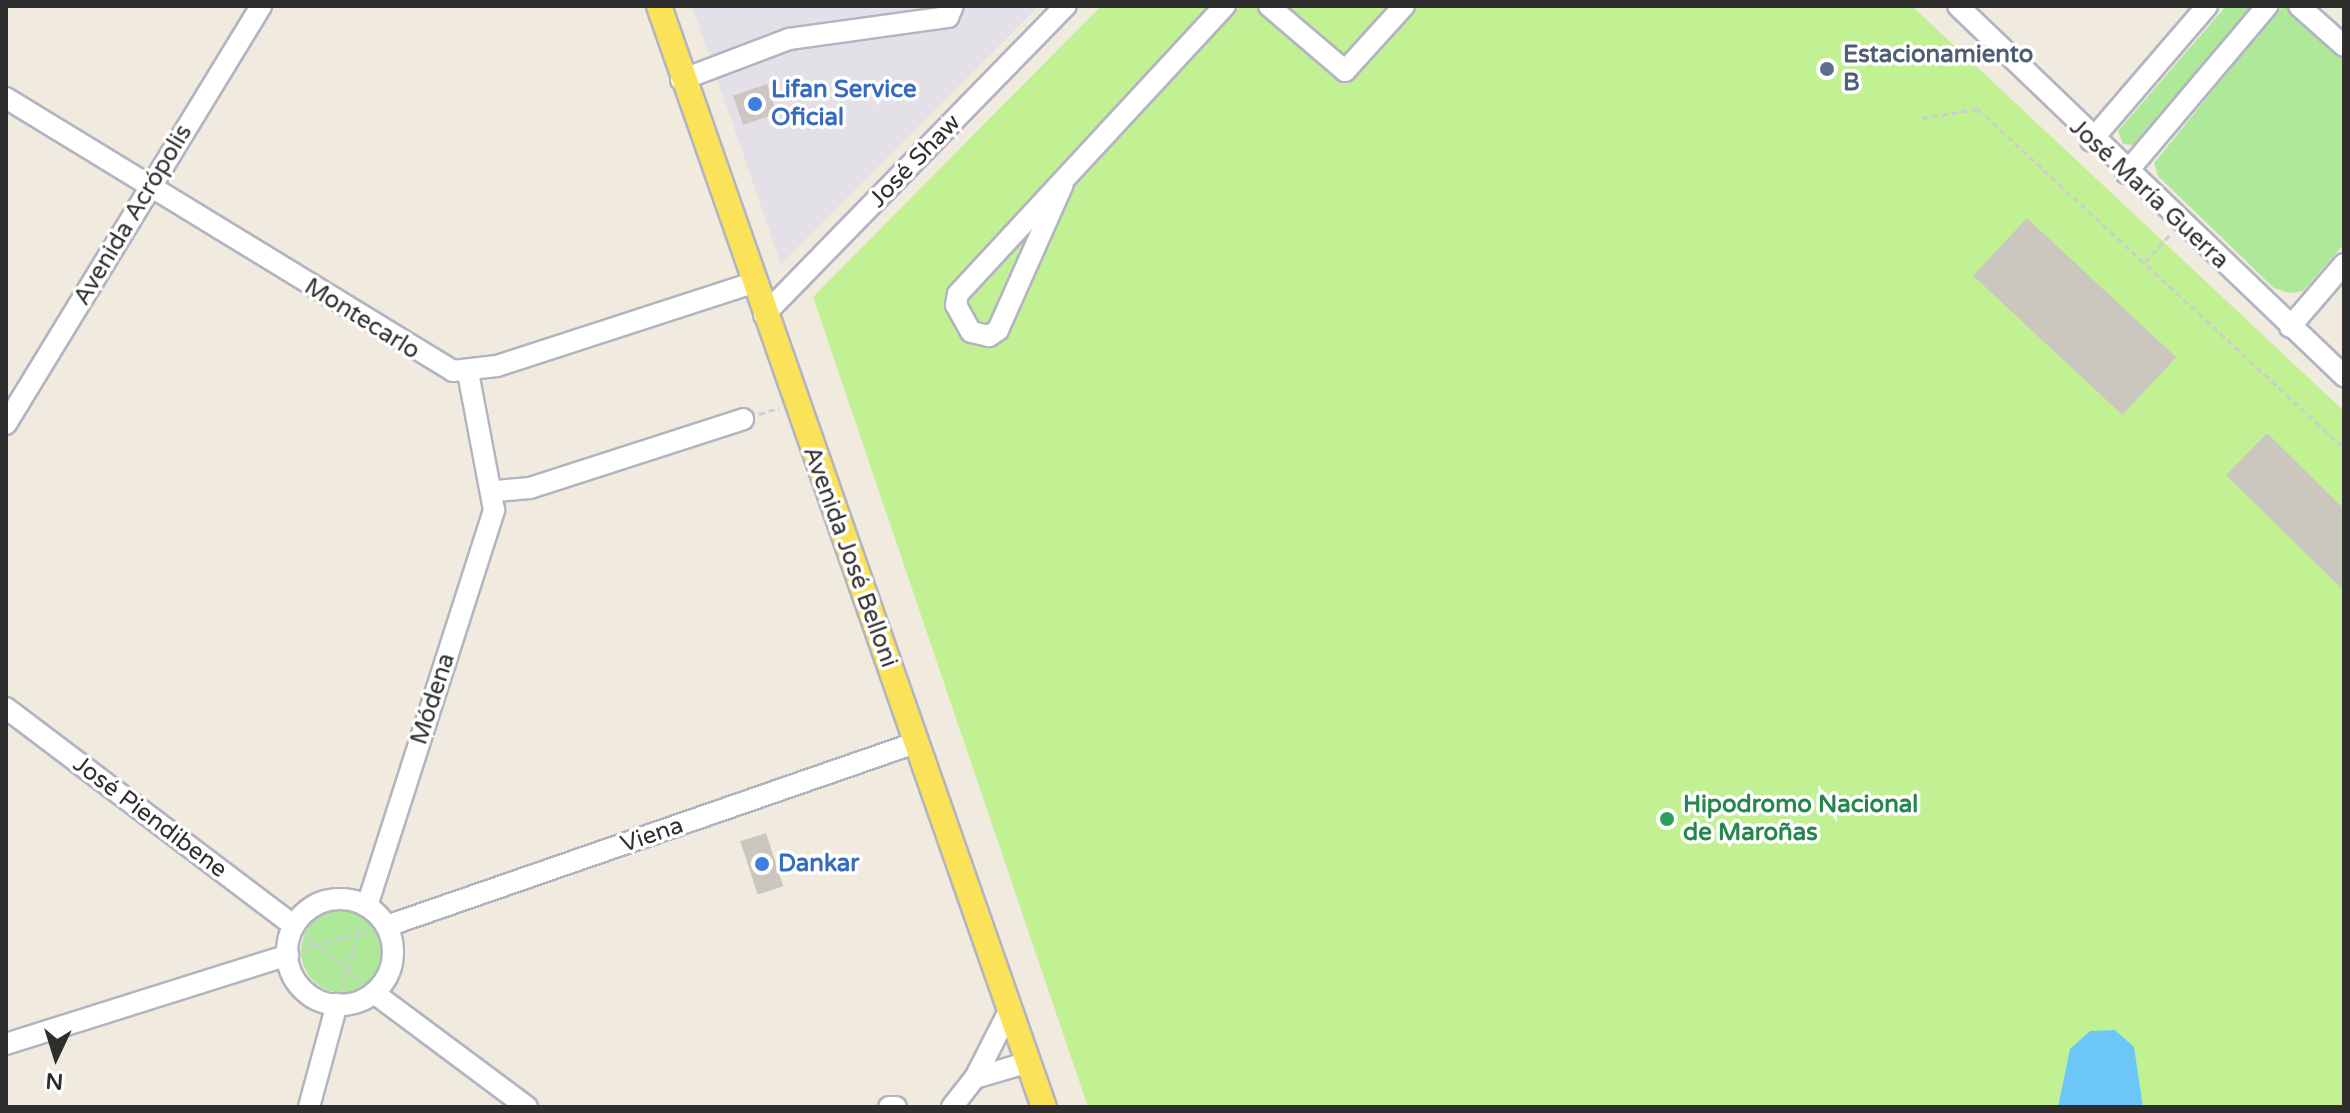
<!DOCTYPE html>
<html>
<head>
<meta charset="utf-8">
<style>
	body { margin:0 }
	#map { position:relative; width:2350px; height:1113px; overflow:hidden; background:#f0eadf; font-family:"Varela Round",sans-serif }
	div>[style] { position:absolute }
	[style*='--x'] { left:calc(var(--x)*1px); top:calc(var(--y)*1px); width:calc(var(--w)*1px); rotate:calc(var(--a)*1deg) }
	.industrial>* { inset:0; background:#e3e0e8 }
	.green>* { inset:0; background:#ade999 }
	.round { border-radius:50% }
	.pitch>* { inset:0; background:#c2f194 }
	.water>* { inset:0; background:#6cc7f8 }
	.building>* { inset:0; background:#cbc7bf; transform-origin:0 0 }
	.path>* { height:3px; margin-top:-1.5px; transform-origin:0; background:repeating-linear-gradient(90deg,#cdcdcd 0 6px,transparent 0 10px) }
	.roads { filter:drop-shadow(2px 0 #b3b4c2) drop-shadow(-2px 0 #b3b4c2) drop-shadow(0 2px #b3b4c2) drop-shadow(0 -2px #b3b4c2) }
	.minor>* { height:20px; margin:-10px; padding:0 10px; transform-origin:10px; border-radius:10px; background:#fff }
	.minor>.ring { margin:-10px; padding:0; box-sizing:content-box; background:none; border:20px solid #fff; border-radius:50% }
	.major>* { height:24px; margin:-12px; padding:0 12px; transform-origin:12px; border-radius:12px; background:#fbe359 }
	.dots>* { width:22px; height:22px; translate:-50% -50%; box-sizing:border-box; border:4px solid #fff; border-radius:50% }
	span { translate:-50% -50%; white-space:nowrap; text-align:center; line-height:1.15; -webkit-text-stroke:7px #fff; paint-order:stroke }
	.service-label { font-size:24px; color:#4e5e75; font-weight:700 }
	.left { translate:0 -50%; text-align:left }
	.shop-label { font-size:24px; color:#366cbe; font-weight:700 }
	.street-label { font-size:24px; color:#2e2e2e }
	.leisure-label { font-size:24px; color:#27864d; font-weight:700 }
	.frame { position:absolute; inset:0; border:8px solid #2e2e2e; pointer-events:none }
	.north { position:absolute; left:16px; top:1017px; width:80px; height:80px; -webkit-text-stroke:6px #fff; paint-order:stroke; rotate:184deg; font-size:22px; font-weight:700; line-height:32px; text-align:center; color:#2e2e2e }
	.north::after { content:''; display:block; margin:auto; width:28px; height:36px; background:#2e2e2e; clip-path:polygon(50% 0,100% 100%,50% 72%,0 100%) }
</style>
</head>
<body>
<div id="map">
	<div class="industrial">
		<i style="clip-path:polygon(692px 6px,1039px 6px,781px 264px)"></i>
	</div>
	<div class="green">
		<i style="clip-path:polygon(2226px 6px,2252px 6px,2133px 145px,2123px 144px,2118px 131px)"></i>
		<i style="clip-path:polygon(2290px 7px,2344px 54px,2344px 244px,2303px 291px,2290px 293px,2274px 288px,2158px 176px,2154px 163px,2279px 9px)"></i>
		<i class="round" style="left:301px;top:909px;width:84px;height:84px"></i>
	</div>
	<div class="pitch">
		<i style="clip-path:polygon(1101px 6px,1912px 6px,2344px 411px,2344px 1107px,1088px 1107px,813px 297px)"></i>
	</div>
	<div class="water">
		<i style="clip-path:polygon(2115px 1030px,2134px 1047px,2143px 1107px,2058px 1107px,2070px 1049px,2090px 1031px)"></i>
	</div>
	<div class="building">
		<i style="left:767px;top:84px;width:31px;height:36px;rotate:71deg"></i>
		<i style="left:2027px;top:218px;width:204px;height:79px;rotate:43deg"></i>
		<i style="clip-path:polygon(2267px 433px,2344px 509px,2344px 591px,2226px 475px)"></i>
		<i style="left:766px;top:833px;width:56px;height:27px;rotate:72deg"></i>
	</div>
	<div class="path">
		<i style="--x:1922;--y:118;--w:57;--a:-9.1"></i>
		<i style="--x:1978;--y:109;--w:499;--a:42.8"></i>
		<i style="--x:2145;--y:262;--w:36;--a:-48"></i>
		<i style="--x:759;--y:414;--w:21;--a:-17"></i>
		<i style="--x:307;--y:936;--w:68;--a:39.1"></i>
		<i style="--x:306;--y:948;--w:64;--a:-15.3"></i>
		<i style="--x:342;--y:987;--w:65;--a:-73"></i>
	</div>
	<div class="roads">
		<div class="minor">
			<i style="--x:1269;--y:6;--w:100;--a:40.5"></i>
			<i style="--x:1345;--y:71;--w:88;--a:-47.8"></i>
			<i style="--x:1958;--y:6;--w:535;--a:43.79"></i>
			<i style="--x:2299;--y:6;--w:60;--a:41.6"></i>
			<i style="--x:681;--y:80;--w:116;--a:-20.8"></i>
			<i style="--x:789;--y:39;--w:161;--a:-7.9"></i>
			<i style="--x:948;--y:17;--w:12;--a:-66"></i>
			<i style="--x:6;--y:98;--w:524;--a:31.41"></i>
			<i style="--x:453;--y:371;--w:44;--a:-6.5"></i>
			<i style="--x:497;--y:366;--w:268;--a:-18"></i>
			<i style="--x:2091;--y:141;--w:178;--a:-49.3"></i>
			<i style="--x:2126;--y:173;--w:219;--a:-49.8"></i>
			<i style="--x:1063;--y:184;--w:160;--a:114"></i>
			<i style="--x:998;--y:330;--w:11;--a:146"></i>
			<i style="--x:989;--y:336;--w:18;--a:-167"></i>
			<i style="--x:971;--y:332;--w:31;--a:-119"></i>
			<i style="--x:956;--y:305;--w:11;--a:-80"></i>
			<i style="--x:958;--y:294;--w:393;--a:-47.2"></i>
			<i style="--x:764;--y:315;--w:432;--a:-45.7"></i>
			<i style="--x:2290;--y:327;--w:83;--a:-49.4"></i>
			<i style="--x:6;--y:424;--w:490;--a:-58.6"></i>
			<i style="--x:496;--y:491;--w:34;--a:-5"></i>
			<i style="--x:530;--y:488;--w:224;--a:-17.9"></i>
			<i style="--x:6;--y:708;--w:361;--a:37.1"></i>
			<i class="ring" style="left:287px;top:899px;width:86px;height:86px"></i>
			<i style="--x:367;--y:906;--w:416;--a:-72.2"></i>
			<i style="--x:494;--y:510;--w:140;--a:-100.7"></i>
			<i style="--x:387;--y:926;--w:562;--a:-19.11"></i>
			<i style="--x:374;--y:993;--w:191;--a:36.7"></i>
			<i style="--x:6;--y:1044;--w:296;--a:-17.5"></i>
			<i style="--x:975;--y:1078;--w:56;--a:-16.5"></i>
			<i style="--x:309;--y:1107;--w:107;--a:-74.8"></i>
			<i style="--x:889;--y:1107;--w:7;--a:0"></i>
			<i style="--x:952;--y:1107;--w:37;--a:-52"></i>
			<i style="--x:975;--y:1078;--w:77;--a:-63.1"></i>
		</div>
		<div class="major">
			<i style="--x:659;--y:6;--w:1166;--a:70.73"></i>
		</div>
	</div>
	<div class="dots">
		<i style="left:1827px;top:69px;background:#5c6f8a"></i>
		<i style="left:755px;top:104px;background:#3f7fe0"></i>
		<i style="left:1667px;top:819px;background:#2e9e5b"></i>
		<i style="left:762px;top:864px;background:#3f7fe0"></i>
	</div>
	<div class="service-label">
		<span class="left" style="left:1843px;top:69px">Estacionamiento<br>B</span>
	</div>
	<div class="shop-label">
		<span class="left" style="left:771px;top:104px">Lifan Service<br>Oficial</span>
		<span class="left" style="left:778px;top:864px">Dankar</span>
	</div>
	<div class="street-label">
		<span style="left:915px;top:161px;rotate:-46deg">José Shaw</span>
		<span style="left:2149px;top:194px;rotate:43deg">José María Guerra</span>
		<span style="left:133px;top:215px;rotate:-59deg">Avenida Acrópolis</span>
		<span style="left:362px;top:319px;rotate:32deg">Montecarlo</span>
		<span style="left:850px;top:557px;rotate:70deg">Avenida José Belloni</span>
		<span style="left:433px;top:699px;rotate:-72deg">Módena</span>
		<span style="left:150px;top:817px;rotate:37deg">José Piendibene</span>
		<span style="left:652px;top:835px;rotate:-19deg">Viena</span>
	</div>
	<div class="leisure-label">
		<span class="left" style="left:1683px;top:819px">Hipodromo Nacional<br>de Maroñas</span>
	</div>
	<div class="frame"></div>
	<div class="north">N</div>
</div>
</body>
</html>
